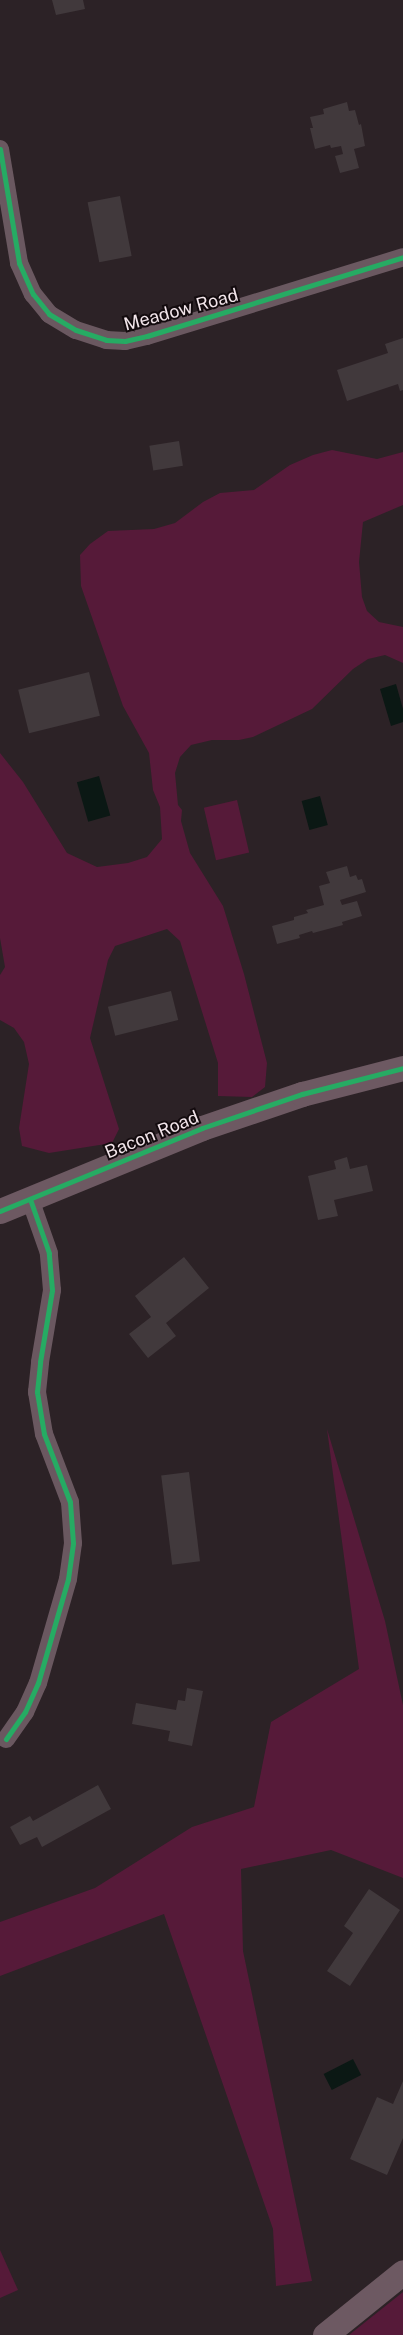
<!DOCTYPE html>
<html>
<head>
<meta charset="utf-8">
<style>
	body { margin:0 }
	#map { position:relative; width:403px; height:2335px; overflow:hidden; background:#2c2226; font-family:"Public Sans",sans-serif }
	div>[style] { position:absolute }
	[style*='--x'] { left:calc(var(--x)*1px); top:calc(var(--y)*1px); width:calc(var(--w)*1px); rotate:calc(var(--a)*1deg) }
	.green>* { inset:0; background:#561a39; transform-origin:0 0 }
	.water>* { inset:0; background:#0b1814; transform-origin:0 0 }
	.building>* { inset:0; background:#41393c; transform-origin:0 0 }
	.street>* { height:18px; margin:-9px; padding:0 9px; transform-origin:9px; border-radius:9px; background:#6a5860 }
	.secondary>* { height:25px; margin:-12.5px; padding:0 12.5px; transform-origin:12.5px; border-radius:12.5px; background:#6d5962 }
	.cycleway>* { height:5px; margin:-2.5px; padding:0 2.5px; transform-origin:2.5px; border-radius:2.5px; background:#26ab63 }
	span { translate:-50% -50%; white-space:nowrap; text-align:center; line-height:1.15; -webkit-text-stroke:4px #130b0e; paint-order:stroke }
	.street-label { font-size:18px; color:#f2e5ea }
</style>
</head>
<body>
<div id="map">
	<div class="green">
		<i style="clip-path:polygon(332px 450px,377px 459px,403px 452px,403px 505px,363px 522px,359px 562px,362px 597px,367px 611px,379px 622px,403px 627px,403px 663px,385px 655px,368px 659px,353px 669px,312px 709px,253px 737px,239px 740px,212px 740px,191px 745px,180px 757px,175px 773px,178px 805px,182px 810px,181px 821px,190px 853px,223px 906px,244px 974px,267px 1063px,265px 1087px,252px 1097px,218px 1096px,218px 1063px,180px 941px,167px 929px,115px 946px,108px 960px,90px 1038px,119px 1129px,112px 1143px,49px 1153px,22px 1146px,19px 1128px,29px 1064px,24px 1042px,14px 1028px,0 1020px,0 975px,5px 967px,0 938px,0 753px,23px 782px,67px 853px,97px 867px,128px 863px,147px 857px,162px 839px,160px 807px,153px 790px,149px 753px,123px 706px,81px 586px,80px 555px,90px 544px,108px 531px,154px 529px,175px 523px,203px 502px,220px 493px,254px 490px,290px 465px,313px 455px)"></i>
		<i style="left:237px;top:800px;width:54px;height:34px;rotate:77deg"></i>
		<i style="clip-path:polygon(327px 1429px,385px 1621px,403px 1705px,403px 1878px,331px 1850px,241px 1869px,243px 1951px,312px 2281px,276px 2286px,273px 2229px,164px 1914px,0 1976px,0 1922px,95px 1888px,192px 1827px,254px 1807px,271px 1722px,359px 1669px)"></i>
		<i style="clip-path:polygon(0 2250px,18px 2290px,0 2298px)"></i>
		<i style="clip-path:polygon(403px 2292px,403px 2335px,349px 2335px)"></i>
	</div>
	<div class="water">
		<i style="clip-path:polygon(396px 684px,403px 709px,403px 722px,391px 726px,380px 689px)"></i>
		<i style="left:99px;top:776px;width:41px;height:23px;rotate:74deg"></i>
		<i style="left:320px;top:796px;width:30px;height:19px;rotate:75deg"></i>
		<i style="left:353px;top:2059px;width:18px;height:33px;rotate:63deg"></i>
	</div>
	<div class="building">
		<i style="clip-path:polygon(52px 0,83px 0,85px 9px,56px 15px)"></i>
		<i style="clip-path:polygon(347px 102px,349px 111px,355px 110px,359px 125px,361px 124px,365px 146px,354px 149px,359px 168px,340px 173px,335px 156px,343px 154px,341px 146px,331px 148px,330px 145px,315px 149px,310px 128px,313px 128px,310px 117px,324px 114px,323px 109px)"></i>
		<i style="left:120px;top:196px;width:61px;height:33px;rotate:79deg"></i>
		<i style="clip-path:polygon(403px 338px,403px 390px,400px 391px,398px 384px,347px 401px,337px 370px,388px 353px,385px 344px)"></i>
		<i style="left:179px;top:441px;width:25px;height:30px;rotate:81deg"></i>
		<i style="left:89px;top:672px;width:45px;height:73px;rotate:76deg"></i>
		<i style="clip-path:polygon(347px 866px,350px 877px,356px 875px,358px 880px,362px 879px,366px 892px,340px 900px,342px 905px,357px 901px,362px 916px,342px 922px,343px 925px,313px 933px,312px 931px,299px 935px,300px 938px,277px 944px,272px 926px,294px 920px,294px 917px,308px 913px,306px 910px,324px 905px,319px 886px,330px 883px,326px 872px)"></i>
		<i style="left:171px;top:991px;width:30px;height:65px;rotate:76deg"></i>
		<i style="clip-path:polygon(347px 1157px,350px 1169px,367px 1165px,373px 1191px,334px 1200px,338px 1216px,318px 1220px,308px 1176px,336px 1169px,334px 1161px)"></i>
		<i style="clip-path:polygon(184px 1257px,209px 1288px,166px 1323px,176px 1336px,148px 1358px,129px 1334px,151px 1317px,135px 1296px)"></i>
		<i style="left:189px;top:1472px;width:90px;height:28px;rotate:83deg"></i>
		<i style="clip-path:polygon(187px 1688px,203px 1691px,192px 1746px,168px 1741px,170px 1731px,132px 1724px,136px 1703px,176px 1710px,178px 1700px,185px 1701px)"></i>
		<i style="clip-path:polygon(98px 1785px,111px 1809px,42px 1847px,37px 1837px,20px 1845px,10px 1827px,30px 1816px,33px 1821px)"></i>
		<i style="clip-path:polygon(369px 1889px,400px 1910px,350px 1986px,327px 1971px,353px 1933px,344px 1926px)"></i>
		<i style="clip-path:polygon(403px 2081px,403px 2138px,387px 2175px,350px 2159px,377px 2097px,393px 2104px)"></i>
	</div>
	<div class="street">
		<i style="--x:0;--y:149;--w:116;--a:80.5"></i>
		<i style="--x:19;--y:263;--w:34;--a:66"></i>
		<i style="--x:33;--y:294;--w:26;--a:51"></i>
		<i style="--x:49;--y:314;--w:31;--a:31"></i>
		<i style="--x:76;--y:330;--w:32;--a:18"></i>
		<i style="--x:106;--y:340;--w:19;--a:3"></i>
		<i style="--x:125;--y:341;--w:23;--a:-13"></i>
		<i style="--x:147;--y:336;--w:268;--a:-17.1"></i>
		<i style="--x:6;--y:1739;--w:33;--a:-55"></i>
		<i style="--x:25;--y:1712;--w:32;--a:-66"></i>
		<i style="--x:38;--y:1683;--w:108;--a:-73.9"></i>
		<i style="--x:68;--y:1579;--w:36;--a:-82"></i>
		<i style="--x:73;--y:1543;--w:41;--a:-94.2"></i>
		<i style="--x:70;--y:1502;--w:73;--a:-110.9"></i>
		<i style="--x:44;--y:1434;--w:43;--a:-99.5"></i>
		<i style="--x:37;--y:1392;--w:30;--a:-84"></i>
		<i style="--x:40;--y:1362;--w:73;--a:-80.5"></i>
		<i style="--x:52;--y:1290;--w:37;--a:-95"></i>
		<i style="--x:49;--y:1253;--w:57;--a:-109.4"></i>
	</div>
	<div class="secondary">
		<i style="--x:0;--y:1211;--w:218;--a:-22.3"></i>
		<i style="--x:202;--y:1128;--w:106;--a:-18.8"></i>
		<i style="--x:302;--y:1094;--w:104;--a:-14.4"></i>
		<i style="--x:325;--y:2335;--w:100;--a:-38.9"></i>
	</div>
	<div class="cycleway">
		<i style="--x:0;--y:149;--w:116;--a:80.5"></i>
		<i style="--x:19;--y:263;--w:34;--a:66"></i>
		<i style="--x:33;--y:294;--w:26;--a:51"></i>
		<i style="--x:49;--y:314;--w:31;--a:31"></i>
		<i style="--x:76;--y:330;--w:32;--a:18"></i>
		<i style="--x:106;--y:340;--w:19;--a:3"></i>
		<i style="--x:125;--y:341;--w:23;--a:-13"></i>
		<i style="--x:147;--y:336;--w:268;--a:-17.1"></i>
		<i style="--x:0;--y:1211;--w:218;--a:-22.3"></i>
		<i style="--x:202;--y:1128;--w:106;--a:-18.8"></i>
		<i style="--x:302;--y:1094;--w:104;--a:-14.4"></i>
		<i style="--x:6;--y:1739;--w:33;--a:-55"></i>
		<i style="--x:25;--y:1712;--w:32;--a:-66"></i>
		<i style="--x:38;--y:1683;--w:108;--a:-73.9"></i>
		<i style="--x:68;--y:1579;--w:36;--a:-82"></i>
		<i style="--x:73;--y:1543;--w:41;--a:-94.2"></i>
		<i style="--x:70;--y:1502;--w:73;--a:-110.9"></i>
		<i style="--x:44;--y:1434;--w:43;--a:-99.5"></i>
		<i style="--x:37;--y:1392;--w:30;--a:-84"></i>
		<i style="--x:40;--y:1362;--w:73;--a:-80.5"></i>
		<i style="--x:52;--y:1290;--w:37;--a:-95"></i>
		<i style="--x:49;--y:1253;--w:57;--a:-109.4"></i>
	</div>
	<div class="street-label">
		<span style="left:181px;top:310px;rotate:-15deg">Meadow Road</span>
		<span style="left:152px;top:1135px;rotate:-22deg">Bacon Road</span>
	</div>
</div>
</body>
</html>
